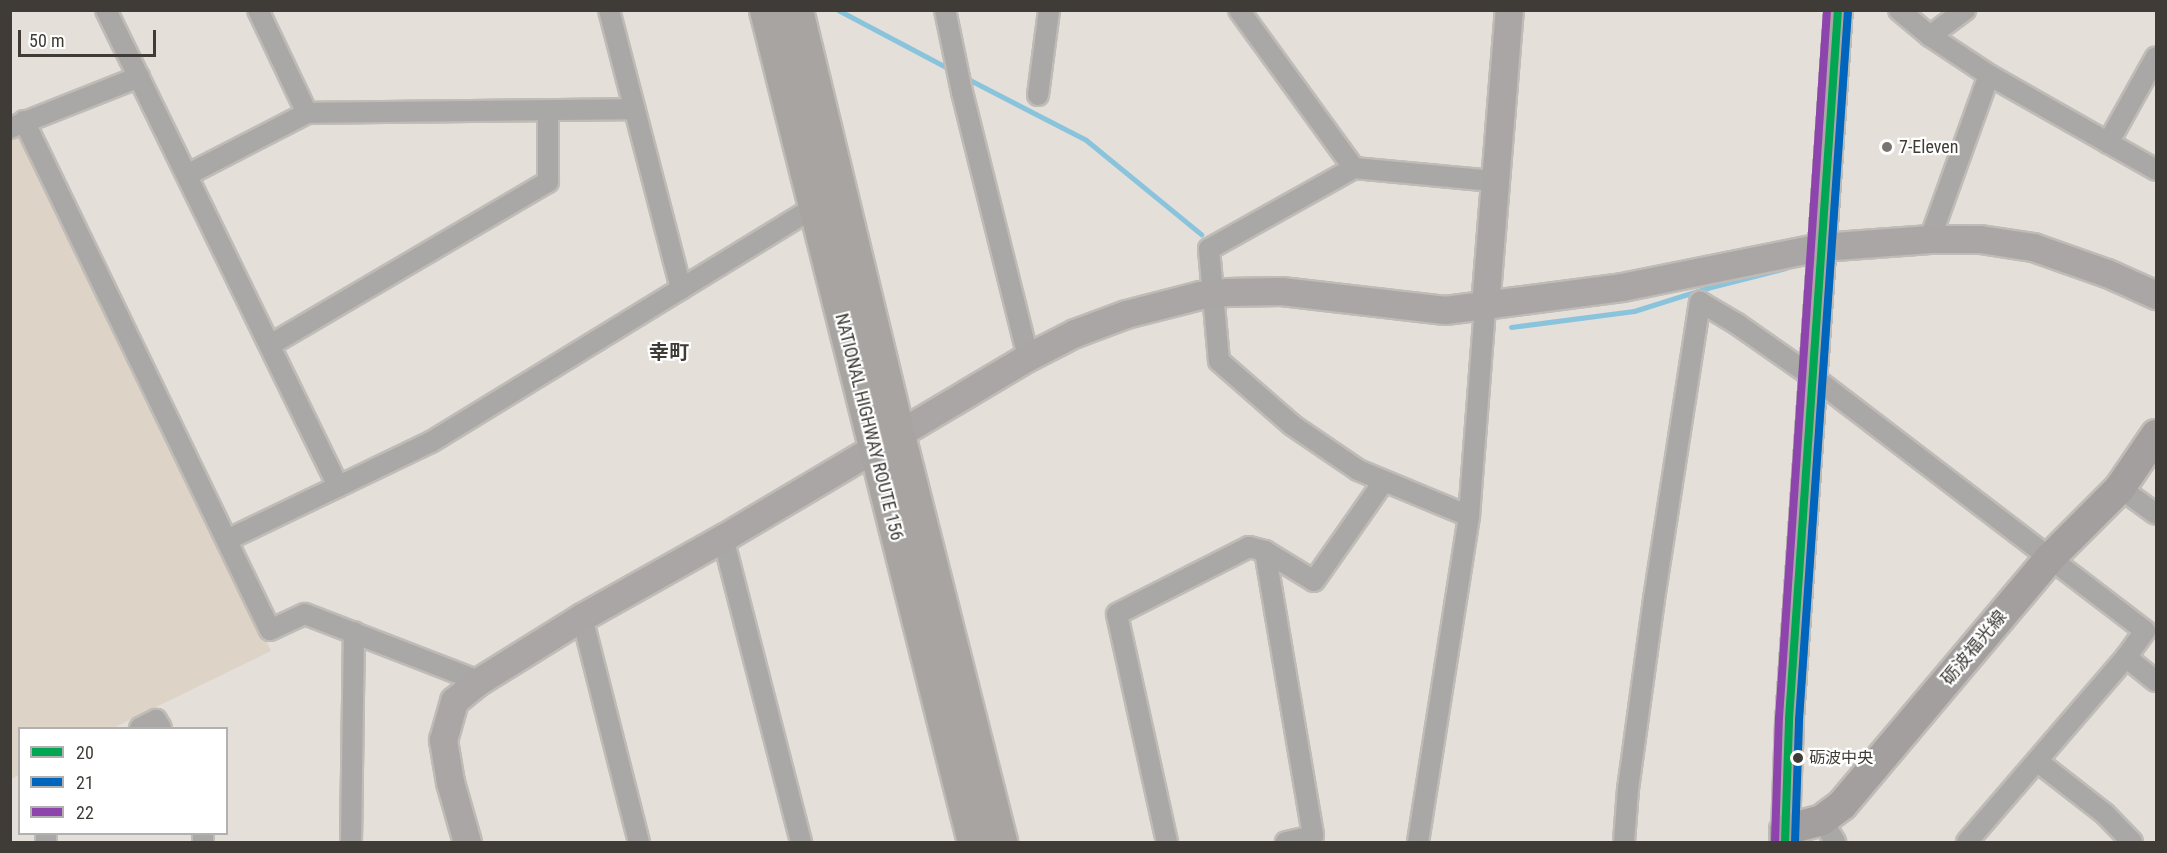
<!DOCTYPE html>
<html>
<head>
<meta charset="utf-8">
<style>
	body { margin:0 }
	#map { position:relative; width:2167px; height:853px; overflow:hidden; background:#e4dfd9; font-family:"Roboto Condensed","Noto Sans JP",sans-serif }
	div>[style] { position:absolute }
	.education>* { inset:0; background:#ded3c7 }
	.stream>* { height:5px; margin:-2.5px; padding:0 2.5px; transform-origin:2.5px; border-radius:2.5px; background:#89c4dc }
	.roads { filter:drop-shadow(2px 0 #bfbbb6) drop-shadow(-2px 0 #bfbbb6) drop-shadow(0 2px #bfbbb6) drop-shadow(0 -2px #bfbbb6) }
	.street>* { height:20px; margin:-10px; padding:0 10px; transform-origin:10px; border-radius:10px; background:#aaa7a7 }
	.secondary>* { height:27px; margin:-13.5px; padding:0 13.5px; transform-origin:13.5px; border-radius:13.5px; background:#a9a6a5 }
	.primary>* { height:30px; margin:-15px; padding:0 15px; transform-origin:15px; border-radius:15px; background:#a39f9e }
	.highway>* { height:33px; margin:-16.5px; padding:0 16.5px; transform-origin:16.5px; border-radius:16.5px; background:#a8a4a2 }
	.bus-1>* { height:8px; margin:-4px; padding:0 4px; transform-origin:4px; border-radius:4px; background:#00a651 }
	.bus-2>* { height:8px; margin:-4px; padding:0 4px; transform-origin:4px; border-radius:4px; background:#0065bd }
	.bus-3>* { height:8px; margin:-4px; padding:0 4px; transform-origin:4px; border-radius:4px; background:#8e44ad }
	.dots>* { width:16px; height:16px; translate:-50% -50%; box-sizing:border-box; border:3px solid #fff; border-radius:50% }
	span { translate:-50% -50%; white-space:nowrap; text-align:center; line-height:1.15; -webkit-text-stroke:4.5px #fff; paint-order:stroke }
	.bus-label { font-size:16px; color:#3f3b36 }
	.left { translate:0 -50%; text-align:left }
	.poi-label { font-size:18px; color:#3f3b36 }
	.street-label { font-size:18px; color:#3f3b36 }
	.neighbourhood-label { font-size:20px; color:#3f3b36; font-weight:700 }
	.frame { position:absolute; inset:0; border:12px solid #3f3b36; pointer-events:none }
	.legend { position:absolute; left:18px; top:727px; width:210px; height:108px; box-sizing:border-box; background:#fff; border:2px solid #b2b1af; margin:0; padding:8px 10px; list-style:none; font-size:18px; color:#3f3b36 }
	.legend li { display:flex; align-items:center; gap:12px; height:30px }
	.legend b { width:30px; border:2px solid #b2b1af }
	.scale { position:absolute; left:18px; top:30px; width:138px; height:27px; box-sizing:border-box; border:3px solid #3f3b36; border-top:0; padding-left:8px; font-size:18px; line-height:21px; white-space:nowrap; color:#3f3b36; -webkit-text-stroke:4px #fff; paint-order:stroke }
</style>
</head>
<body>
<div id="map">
	<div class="education">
		<div style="clip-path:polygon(19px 137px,271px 651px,113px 728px,20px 728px,19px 775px,11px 779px,10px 141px)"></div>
	</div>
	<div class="stream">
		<div style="left:838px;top:10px;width:130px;rotate:27.9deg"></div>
		<div style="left:964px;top:77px;width:137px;rotate:27.3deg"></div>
		<div style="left:1086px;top:140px;width:149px;rotate:39.3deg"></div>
		<div style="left:1511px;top:327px;width:124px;rotate:-7.4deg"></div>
		<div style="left:1634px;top:311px;width:77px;rotate:-17.5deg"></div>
		<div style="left:1707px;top:288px;width:81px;rotate:-14.2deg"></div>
	</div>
	<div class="roads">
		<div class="street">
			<div style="left:106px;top:10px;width:530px;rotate:64.02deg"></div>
			<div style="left:258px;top:10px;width:114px;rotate:64.6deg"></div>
			<div style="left:609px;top:10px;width:288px;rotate:75.5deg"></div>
			<div style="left:945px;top:10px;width:84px;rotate:78.3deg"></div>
			<div style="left:962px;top:92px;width:273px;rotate:76deg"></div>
			<div style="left:1239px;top:10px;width:195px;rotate:54deg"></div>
			<div style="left:1354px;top:168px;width:140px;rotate:5.3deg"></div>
			<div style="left:1899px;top:10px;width:40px;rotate:40deg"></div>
			<div style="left:1930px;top:36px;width:71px;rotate:33.5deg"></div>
			<div style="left:1989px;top:75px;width:192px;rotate:29.6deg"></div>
			<div style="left:1930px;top:36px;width:44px;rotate:-36.6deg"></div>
			<div style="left:1038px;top:95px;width:86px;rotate:-82.6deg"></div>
			<div style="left:24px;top:121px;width:565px;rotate:64.21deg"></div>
			<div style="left:270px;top:630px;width:38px;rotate:-25deg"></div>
			<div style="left:305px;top:614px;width:186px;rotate:21.1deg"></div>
			<div style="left:10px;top:128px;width:139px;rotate:-21.6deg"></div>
			<div style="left:2108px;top:143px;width:98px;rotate:-60.8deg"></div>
			<div style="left:1354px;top:168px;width:166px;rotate:150.8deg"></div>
			<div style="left:1209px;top:249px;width:112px;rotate:84.9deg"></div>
			<div style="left:1219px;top:361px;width:97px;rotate:41.2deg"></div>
			<div style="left:1292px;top:425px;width:80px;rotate:34.3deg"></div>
			<div style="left:1358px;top:470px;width:120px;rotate:22.5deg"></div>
			<div style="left:187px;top:175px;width:135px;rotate:-27.3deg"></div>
			<div style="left:307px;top:113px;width:327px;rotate:-0.7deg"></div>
			<div style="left:1930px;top:239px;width:174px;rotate:-70.2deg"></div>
			<div style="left:270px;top:345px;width:322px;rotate:-30.4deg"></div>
			<div style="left:548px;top:182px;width:72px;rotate:-90deg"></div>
			<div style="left:2120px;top:488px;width:44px;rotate:35.8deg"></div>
			<div style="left:723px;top:538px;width:314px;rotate:75.6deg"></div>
			<div style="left:227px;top:540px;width:226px;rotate:-25.7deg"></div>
			<div style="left:431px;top:442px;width:460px;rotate:-31.5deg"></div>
			<div style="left:1265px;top:551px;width:57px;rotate:31.5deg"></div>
			<div style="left:1314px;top:581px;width:122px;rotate:-55deg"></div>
			<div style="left:582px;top:617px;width:232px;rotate:75.8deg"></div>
			<div style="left:140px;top:728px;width:18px;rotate:-27deg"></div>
			<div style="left:156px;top:720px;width:9px;rotate:58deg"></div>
			<div style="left:2037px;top:761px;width:86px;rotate:37.9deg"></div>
			<div style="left:2105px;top:814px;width:39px;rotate:46deg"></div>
			<div style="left:1822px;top:820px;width:26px;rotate:59deg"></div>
			<div style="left:203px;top:834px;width:8px;rotate:90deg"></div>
			<div style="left:46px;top:842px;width:8px;rotate:-90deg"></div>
			<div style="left:351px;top:842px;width:210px;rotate:-89.2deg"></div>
			<div style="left:1167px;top:842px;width:233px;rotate:-102.4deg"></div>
			<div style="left:1117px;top:614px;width:148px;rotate:-26.9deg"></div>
			<div style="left:1249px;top:547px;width:16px;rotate:14deg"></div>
			<div style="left:1265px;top:551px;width:289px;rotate:80.4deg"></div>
			<div style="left:1313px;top:836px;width:28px;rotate:167deg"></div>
			<div style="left:1418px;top:842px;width:330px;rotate:-81.1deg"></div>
			<div style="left:1469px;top:516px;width:211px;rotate:-85.6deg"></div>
			<div style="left:1624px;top:842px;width:53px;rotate:-85.7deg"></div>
			<div style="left:1628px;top:789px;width:192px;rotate:-82.2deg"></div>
			<div style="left:1654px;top:599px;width:301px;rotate:-81.2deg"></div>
			<div style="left:1700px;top:302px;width:43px;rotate:30.7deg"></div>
			<div style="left:1737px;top:324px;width:93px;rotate:34.9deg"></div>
			<div style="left:1813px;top:377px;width:418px;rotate:37.4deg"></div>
			<div style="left:2145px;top:631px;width:32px;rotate:126deg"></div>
			<div style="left:2126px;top:657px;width:38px;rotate:39deg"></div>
			<div style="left:1967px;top:842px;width:244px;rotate:-49.3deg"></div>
		</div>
		<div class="secondary">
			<div style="left:1485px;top:306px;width:297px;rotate:-85.4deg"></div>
			<div style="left:1785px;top:830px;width:111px;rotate:-87.9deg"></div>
			<div style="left:1789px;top:719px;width:711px;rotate:-86.05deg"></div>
			<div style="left:467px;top:842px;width:62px;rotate:-105.8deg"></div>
			<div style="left:450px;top:782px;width:43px;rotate:-99.5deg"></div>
			<div style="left:443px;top:740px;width:41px;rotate:-74.2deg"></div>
			<div style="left:454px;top:701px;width:32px;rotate:-39deg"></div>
			<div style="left:479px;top:681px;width:121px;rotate:-31.9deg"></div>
			<div style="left:582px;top:617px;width:162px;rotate:-29.3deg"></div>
			<div style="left:723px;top:538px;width:355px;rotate:-30.7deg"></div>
			<div style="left:1028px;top:357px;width:53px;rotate:-27.1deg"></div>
			<div style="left:1075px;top:333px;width:54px;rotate:-20.4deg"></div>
			<div style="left:1126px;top:314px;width:76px;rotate:-14.4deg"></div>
			<div style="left:1200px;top:295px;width:27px;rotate:-6deg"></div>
			<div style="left:1227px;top:292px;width:54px;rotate:-1.1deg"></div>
			<div style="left:1281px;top:291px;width:165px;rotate:6.6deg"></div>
			<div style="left:1445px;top:310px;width:178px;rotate:-7.4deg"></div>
			<div style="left:1622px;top:287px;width:203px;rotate:-11.4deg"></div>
			<div style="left:1821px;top:247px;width:109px;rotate:-4.2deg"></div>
			<div style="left:1930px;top:239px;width:50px"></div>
			<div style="left:1980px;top:239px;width:54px;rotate:8.6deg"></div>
			<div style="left:2033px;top:247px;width:78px;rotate:19.4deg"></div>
			<div style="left:2107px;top:273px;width:54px;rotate:24.2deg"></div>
		</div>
		<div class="primary">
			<div style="left:1785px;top:842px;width:12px;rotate:-90deg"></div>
			<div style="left:1785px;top:830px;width:38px;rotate:-15deg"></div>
			<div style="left:1822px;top:820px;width:25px;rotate:-37deg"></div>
			<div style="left:1842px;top:805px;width:322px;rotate:-49.9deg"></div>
			<div style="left:2049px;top:559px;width:100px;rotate:-45deg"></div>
			<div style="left:2120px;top:488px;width:64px;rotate:-55.8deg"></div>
		</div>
		<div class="highway">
			<div style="left:766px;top:10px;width:858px;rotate:75.96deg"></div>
			<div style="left:796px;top:10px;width:437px;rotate:76.5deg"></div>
			<div style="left:898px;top:435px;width:420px;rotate:75.9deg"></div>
		</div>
	</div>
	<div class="bus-1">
		<div style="left:1785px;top:842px;width:123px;rotate:-88.1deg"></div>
		<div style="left:1789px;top:719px;width:711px;rotate:-86.05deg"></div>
	</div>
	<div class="bus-2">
		<div style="left:1795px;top:842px;width:122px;rotate:-88.1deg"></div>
		<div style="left:1799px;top:720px;width:711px;rotate:-86.05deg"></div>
	</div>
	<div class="bus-3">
		<div style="left:1775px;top:842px;width:124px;rotate:-88.2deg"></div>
		<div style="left:1779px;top:718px;width:710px;rotate:-86.12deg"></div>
	</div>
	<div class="dots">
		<div style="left:1887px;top:147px;background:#79746f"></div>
		<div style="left:1798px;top:758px;background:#3f3b36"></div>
	</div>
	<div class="bus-label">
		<span class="left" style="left:1809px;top:758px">砺波中央</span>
	</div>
	<div class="poi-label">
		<span class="left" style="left:1899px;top:147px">7-Eleven</span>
	</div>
	<div class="street-label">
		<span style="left:869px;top:427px;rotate:76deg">NATIONAL HIGHWAY ROUTE 156</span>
		<span style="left:1974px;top:648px;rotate:-50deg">砺波福光線</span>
	</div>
	<div class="neighbourhood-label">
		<span style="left:669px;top:352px">幸町</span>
	</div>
	<div class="frame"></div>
	<ul class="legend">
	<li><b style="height:8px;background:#00a651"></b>20</li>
	<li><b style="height:8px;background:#0065bd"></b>21</li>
	<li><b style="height:8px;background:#8e44ad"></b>22</li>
	</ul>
	<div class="scale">50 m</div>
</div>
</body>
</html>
